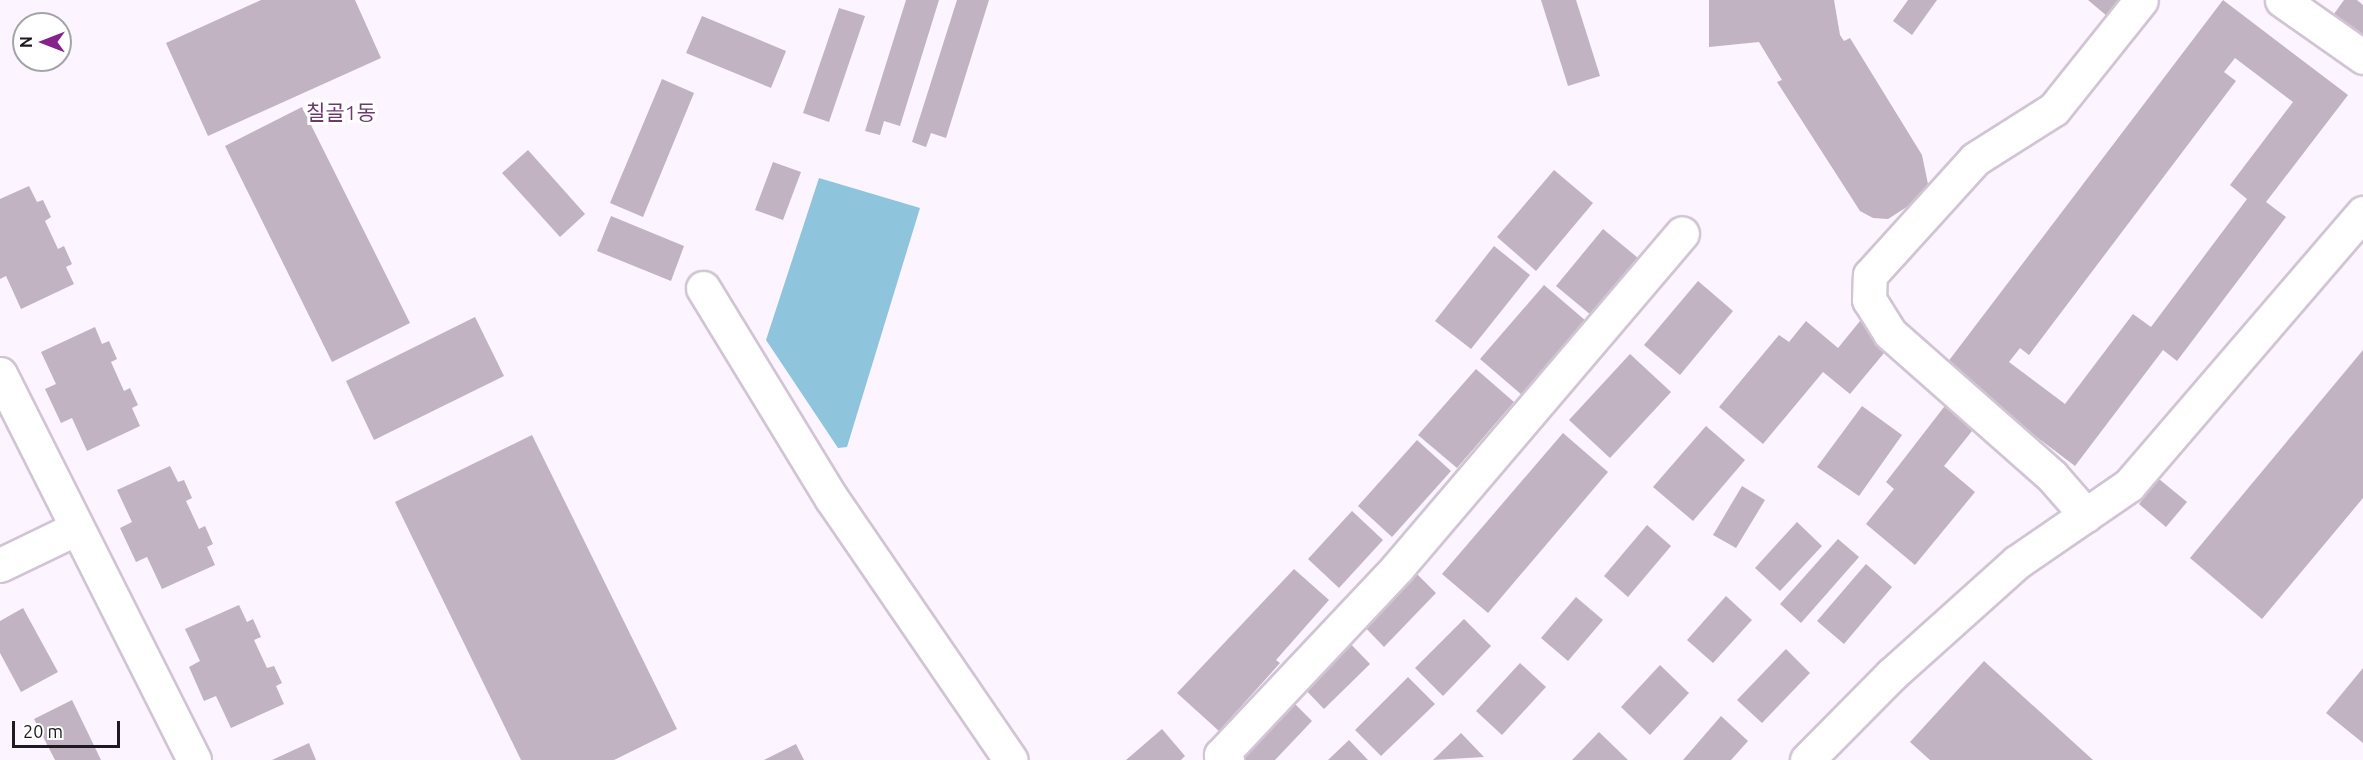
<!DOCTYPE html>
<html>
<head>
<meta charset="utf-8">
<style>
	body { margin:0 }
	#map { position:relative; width:2363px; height:760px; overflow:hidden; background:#fcf4fe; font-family:Ubuntu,"Noto Sans KR",sans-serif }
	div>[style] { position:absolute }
	.water>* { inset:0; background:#8fc4dd }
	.building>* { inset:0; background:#c1b3c2 }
	.roads { filter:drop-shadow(2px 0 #d1c4d4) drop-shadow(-2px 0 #d1c4d4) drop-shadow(0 2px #d1c4d4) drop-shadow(0 -2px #d1c4d4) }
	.minor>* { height:33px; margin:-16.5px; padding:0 16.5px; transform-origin:16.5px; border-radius:16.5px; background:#fff }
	span { translate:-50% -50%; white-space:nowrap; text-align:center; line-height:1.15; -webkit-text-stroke:6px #fff; paint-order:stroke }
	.quarter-label { font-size:21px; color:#6b3b6e }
	.north { position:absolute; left:12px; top:12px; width:60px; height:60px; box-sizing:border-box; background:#fff; border:2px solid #a5a3a6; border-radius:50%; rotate:270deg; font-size:16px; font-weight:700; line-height:24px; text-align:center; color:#1f1a20 }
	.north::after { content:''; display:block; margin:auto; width:21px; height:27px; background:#85228b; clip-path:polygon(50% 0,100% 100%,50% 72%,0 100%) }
	.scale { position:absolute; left:12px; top:721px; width:108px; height:27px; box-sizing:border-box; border:3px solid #1f1a20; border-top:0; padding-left:8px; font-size:18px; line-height:21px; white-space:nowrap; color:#1f1a20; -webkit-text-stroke:4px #fff; paint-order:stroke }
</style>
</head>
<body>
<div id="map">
	<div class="water">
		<div style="clip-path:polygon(819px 178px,920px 208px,847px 447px,838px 448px,766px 340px)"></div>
	</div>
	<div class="building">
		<div style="clip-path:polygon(261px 0,355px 0,381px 58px,208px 136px,166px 43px)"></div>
		<div style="clip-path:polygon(906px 0,939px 0,900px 126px,884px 121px,880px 135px,865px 131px)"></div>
		<div style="clip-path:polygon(957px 0,989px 0,946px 138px,931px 133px,926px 147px,912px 142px)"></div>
		<div style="clip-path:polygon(1541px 0,1576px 0,1600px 76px,1568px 86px)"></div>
		<div style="clip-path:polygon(1709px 0,1834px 0,1840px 35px,1844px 41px,1850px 38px,1922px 155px,1928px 184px,1924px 196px,1888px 219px,1873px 218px,1860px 211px,1777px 82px,1782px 80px,1759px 42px,1709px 47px)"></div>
		<div style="clip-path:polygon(1908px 0,1937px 0,1912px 35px,1893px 21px)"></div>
		<div style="clip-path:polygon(2088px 0,2121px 0,2107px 16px)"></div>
		<div style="clip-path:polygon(evenodd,2223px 0,2348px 95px,2266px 202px,2286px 217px,2177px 361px,2163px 350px,2075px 466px,1944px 367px,2223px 0,2235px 58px,2293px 102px,2230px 185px,2247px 199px,2151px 327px,2133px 314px,2065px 404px,2009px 362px,2020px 348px,2029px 355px,2236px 81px,2224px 72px,2235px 58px)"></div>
		<div style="clip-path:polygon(2344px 0,2357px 0,2363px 5px,2363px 37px,2334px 14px)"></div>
		<div style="clip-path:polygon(839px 8px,865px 16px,829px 122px,803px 113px)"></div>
		<div style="clip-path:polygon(702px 16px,786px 51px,771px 88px,686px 53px)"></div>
		<div style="clip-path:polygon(662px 79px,694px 93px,643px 217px,610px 203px)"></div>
		<div style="clip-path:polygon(302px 107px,410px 323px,332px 362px,225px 146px)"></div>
		<div style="clip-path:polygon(528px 150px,585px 214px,560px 237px,502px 173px)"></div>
		<div style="clip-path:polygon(773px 162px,801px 172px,783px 220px,755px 210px)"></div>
		<div style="clip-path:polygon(1554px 170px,1593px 203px,1536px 271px,1497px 237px)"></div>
		<div style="clip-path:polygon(29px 186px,37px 202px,43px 200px,51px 217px,45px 221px,58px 249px,64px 246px,72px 264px,66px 267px,74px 284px,21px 309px,6px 276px,0 279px,0 199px)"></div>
		<div style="clip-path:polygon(611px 216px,684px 246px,671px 281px,597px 251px)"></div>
		<div style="clip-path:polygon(1603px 229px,1638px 258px,1591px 315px,1556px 286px)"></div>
		<div style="clip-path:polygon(1494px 246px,1530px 275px,1471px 349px,1435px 321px)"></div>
		<div style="clip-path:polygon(1698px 281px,1733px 311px,1680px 375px,1644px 345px)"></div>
		<div style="clip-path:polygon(1544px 285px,1586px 321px,1522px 395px,1480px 359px)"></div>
		<div style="clip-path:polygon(475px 317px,504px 376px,374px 440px,346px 381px)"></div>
		<div style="clip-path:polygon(1806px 321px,1838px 348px,1860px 321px,1889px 347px,1850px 394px,1823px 372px,1763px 444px,1719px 407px,1779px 335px,1789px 342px)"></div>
		<div style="clip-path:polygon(95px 327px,102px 344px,109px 341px,117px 359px,111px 362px,124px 391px,130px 388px,138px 405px,132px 408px,140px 426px,87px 451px,72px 418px,61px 423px,45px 389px,56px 384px,41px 352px)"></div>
		<div style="clip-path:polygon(2363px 350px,2363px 498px,2262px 619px,2190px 558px)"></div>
		<div style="clip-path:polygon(1630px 354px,1671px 392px,1610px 458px,1569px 420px)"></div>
		<div style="clip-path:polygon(1476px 369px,1514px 402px,1457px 468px,1418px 435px)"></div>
		<div style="clip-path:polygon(1951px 398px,1980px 421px,1944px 466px,1975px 492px,1915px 565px,1866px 524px,1894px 489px,1886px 482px)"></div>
		<div style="clip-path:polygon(1862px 406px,1902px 435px,1859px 496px,1817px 467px)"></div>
		<div style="clip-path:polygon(1706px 426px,1745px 460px,1693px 521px,1653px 487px)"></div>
		<div style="clip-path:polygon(1563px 433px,1608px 472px,1488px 613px,1442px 574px)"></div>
		<div style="clip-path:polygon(532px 435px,677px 729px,614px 760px,521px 760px,395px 502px)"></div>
		<div style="clip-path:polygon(1417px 440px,1451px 471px,1392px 537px,1358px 506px)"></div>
		<div style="clip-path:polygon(170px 466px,178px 482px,184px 480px,192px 498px,186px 501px,199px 529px,205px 526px,213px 544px,207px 547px,215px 565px,162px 589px,147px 557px,136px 562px,120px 528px,132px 522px,117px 490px)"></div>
		<div style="clip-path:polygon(2159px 479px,2187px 502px,2166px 527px,2139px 504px)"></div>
		<div style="clip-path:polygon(1742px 486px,1765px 500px,1736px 548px,1713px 535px)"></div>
		<div style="clip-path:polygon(1352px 511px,1383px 540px,1339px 588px,1308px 559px)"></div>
		<div style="clip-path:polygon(1797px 522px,1822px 546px,1780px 591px,1755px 568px)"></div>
		<div style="clip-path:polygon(1647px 525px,1671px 546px,1628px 597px,1604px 576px)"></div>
		<div style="clip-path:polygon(1838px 539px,1859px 557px,1801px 623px,1780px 604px)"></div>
		<div style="clip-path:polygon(1866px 564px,1892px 587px,1844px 644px,1817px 621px)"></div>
		<div style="clip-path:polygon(1294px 569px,1329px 600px,1276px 660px,1280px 663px,1219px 731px,1177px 693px)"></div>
		<div style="clip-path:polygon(1413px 570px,1436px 593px,1384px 647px,1361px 623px)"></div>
		<div style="clip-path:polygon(1726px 596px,1752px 620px,1713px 663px,1687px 640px)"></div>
		<div style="clip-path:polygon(1576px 597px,1603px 620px,1568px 661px,1541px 638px)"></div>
		<div style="clip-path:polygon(239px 605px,247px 622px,253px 619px,261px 637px,254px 640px,267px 668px,274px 666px,282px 683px,276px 686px,284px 704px,231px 728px,216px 696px,204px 701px,189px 667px,200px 661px,185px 629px)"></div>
		<div style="clip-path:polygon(23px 608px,58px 672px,21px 692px,0 653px,0 621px)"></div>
		<div style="clip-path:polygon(1464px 619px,1491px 646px,1443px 696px,1415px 668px)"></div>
		<div style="clip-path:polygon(1344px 637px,1370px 664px,1324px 709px,1298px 682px)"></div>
		<div style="clip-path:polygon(1786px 649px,1810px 673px,1762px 723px,1737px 700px)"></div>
		<div style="clip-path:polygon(1984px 661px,2093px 760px,1930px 760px,1910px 742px)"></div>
		<div style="clip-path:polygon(1520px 663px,1546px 687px,1502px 735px,1476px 711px)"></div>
		<div style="clip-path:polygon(1660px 665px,1689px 693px,1650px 735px,1621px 707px)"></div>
		<div style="clip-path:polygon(2363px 668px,2363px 743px,2326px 713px)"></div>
		<div style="clip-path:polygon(1408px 677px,1435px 704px,1381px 756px,1355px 730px)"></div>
		<div style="clip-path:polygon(1287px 696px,1312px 721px,1275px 760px,1244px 760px,1235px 751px)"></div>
		<div style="clip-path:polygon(72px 700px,101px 760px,55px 760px,34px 719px)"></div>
		<div style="clip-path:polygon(1721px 716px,1748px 741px,1731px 760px,1683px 760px)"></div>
		<div style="clip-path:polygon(1162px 729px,1185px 756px,1181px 760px,1126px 760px)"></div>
		<div style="clip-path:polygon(1599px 732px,1628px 760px,1572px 760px)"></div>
		<div style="clip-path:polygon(1461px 733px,1484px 757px,1433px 760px)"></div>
		<div style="clip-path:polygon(1349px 740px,1368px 760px,1328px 760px)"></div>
		<div style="clip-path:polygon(309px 743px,316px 760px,272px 760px)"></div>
		<div style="clip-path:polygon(796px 744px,804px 760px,764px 760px)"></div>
	</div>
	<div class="roads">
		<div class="minor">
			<div style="left:2282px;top:0;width:99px;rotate:35.1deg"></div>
			<div style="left:703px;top:288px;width:247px;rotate:58.6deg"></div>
			<div style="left:832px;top:499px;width:316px;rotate:55.6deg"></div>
			<div style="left:0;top:374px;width:432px;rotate:63.3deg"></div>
			<div style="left:2086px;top:515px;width:52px;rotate:-131.1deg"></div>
			<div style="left:2052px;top:476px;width:216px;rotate:-138.6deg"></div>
			<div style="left:1890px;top:333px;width:39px;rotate:-122deg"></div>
			<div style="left:1869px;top:300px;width:25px;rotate:-88deg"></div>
			<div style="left:1870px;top:275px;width:156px;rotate:-47.8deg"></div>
			<div style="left:1975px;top:159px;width:93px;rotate:-32.3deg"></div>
			<div style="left:2054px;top:109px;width:139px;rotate:-51.4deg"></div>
			<div style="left:0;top:565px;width:85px;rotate:-25.7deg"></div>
			<div style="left:1227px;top:760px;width:8px;rotate:-140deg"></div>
			<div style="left:1221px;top:755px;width:258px;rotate:-46.7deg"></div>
			<div style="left:1398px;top:567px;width:438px;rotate:-49.6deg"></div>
			<div style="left:1807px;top:760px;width:120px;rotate:-45.3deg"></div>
			<div style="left:1891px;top:675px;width:169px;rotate:-41.9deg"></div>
			<div style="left:2017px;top:562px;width:136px;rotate:-34.5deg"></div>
			<div style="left:2129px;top:485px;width:359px;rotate:-49.3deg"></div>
		</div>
	</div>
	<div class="quarter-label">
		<span style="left:341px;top:112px">칠골1동</span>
	</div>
	<div class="north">N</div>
	<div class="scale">20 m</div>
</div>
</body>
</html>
